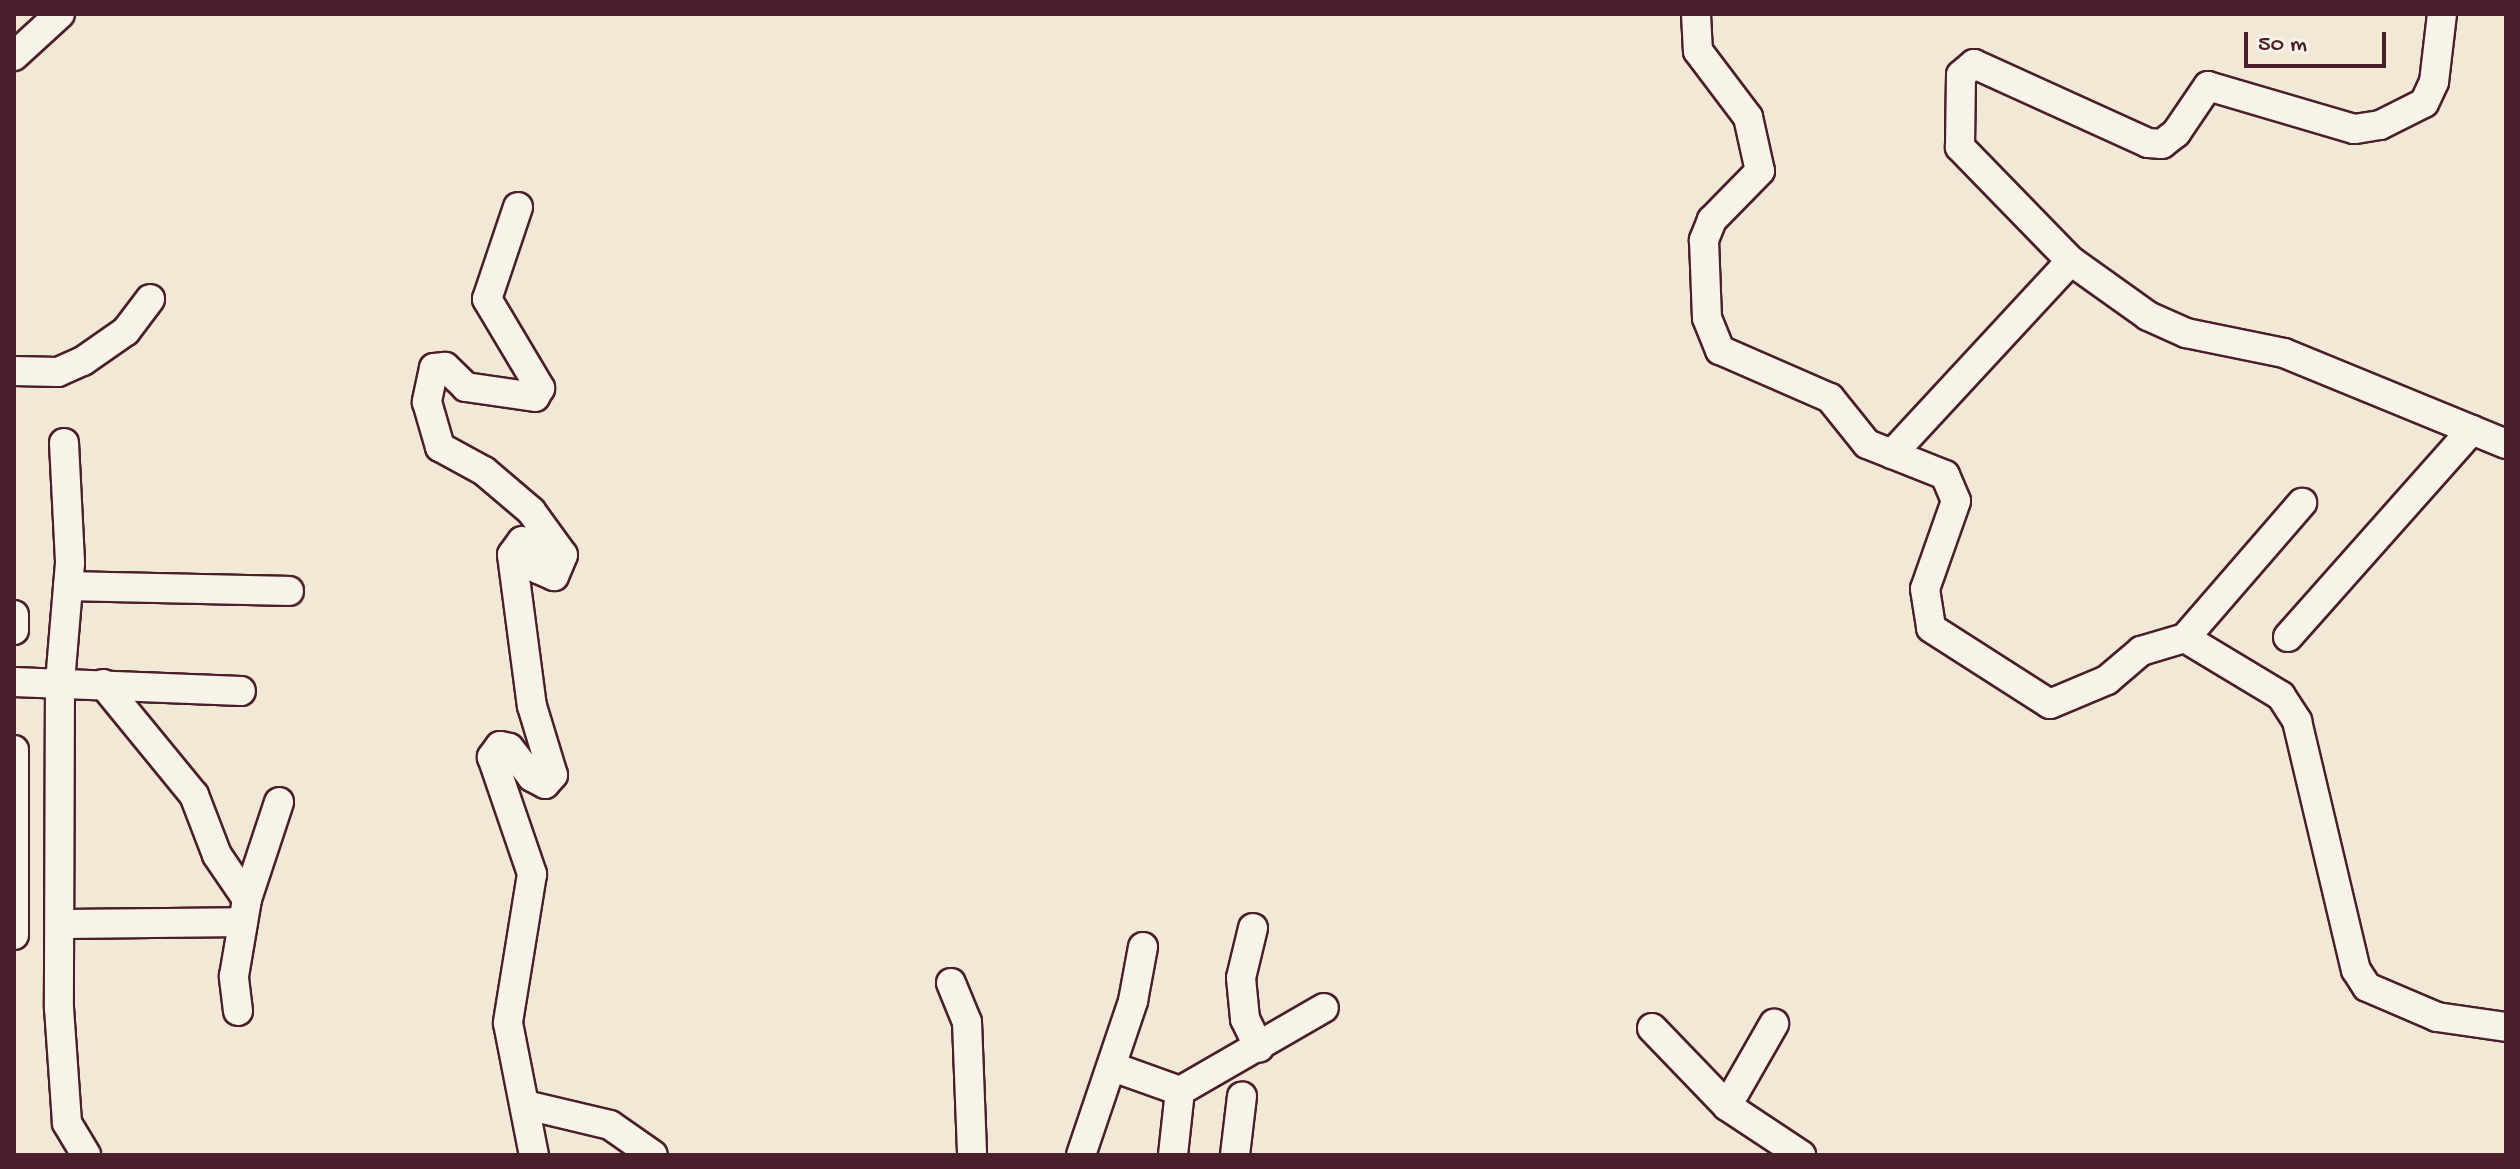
<!DOCTYPE html>
<html>
<head>
<meta charset="utf-8">
<style>
	body { margin:0 }
	#map { position:relative; width:2520px; height:1169px; overflow:hidden; background:#f2e8d6; font-family:"Gochi Hand",sans-serif }
	div>[style] { position:absolute }
	.roads { filter:drop-shadow(2px 0 #4a1f2b) drop-shadow(-2px 0 #4a1f2b) drop-shadow(0 2px #4a1f2b) drop-shadow(0 -2px #4a1f2b) }
	.minor>* { height:28px; margin:-14px; padding:0 14px; transform-origin:14px; border-radius:14px; background:#f7f3e8 }
	span { translate:-50% -50%; white-space:nowrap; text-align:center; line-height:1.15; -webkit-text-stroke:6px #f7f3e8; paint-order:stroke }
	.frame { position:absolute; inset:0; border:16px solid #4a1f2b; pointer-events:none }
	.scale { position:absolute; left:2244px; top:32px; width:142px; height:36px; box-sizing:border-box; border:4px solid #4a1f2b; border-top:0; padding-left:10px; font-size:24px; line-height:28px; white-space:nowrap; color:#4a1f2b; -webkit-text-stroke:6px #f7f3e8; paint-order:stroke }
</style>
</head>
<body>
<div id="map">
	<div class="roads">
		<div class="minor">
			<div style="left:1696px;top:14px;width:37px;rotate:87deg"></div>
			<div style="left:1698px;top:51px;width:83px;rotate:52.9deg"></div>
			<div style="left:1748px;top:117px;width:55px;rotate:77.5deg"></div>
			<div style="left:1760px;top:171px;width:69px;rotate:134.4deg"></div>
			<div style="left:1712px;top:220px;width:22px;rotate:112deg"></div>
			<div style="left:1704px;top:240px;width:78px;rotate:87.8deg"></div>
			<div style="left:1707px;top:318px;width:35px;rotate:68deg"></div>
			<div style="left:1720px;top:350px;width:120px;rotate:23.6deg"></div>
			<div style="left:1830px;top:398px;width:59px;rotate:51.2deg"></div>
			<div style="left:1867px;top:444px;width:84px;rotate:21.7deg"></div>
			<div style="left:1945px;top:475px;width:28px;rotate:67deg"></div>
			<div style="left:1956px;top:501px;width:93px;rotate:109.4deg"></div>
			<div style="left:1925px;top:589px;width:39px;rotate:81deg"></div>
			<div style="left:1931px;top:628px;width:141px;rotate:32.6deg"></div>
			<div style="left:2050px;top:704px;width:62px;rotate:-22.8deg"></div>
			<div style="left:2107px;top:680px;width:45px;rotate:-40.5deg"></div>
			<div style="left:2141px;top:651px;width:46px;rotate:-16.5deg"></div>
			<div style="left:2185px;top:638px;width:112px;rotate:31.1deg"></div>
			<div style="left:2281px;top:696px;width:30px;rotate:57deg"></div>
			<div style="left:2297px;top:721px;width:256px;rotate:76.7deg"></div>
			<div style="left:2356px;top:970px;width:20px;rotate:57deg"></div>
			<div style="left:2367px;top:987px;width:76px;rotate:23.2deg"></div>
			<div style="left:2437px;top:1017px;width:70px;rotate:8.2deg"></div>
			<div style="left:2442px;top:14px;width:68px;rotate:96.7deg"></div>
			<div style="left:2434px;top:82px;width:23px;rotate:115deg"></div>
			<div style="left:2424px;top:103px;width:49px;rotate:153.4deg"></div>
			<div style="left:2380px;top:125px;width:26px;rotate:171deg"></div>
			<div style="left:2354px;top:129px;width:152px;rotate:-163.6deg"></div>
			<div style="left:2208px;top:86px;width:57px;rotate:124.2deg"></div>
			<div style="left:2176px;top:133px;width:18px;rotate:142deg"></div>
			<div style="left:2162px;top:144px;width:14px;rotate:-176deg"></div>
			<div style="left:2148px;top:143px;width:191px;rotate:-155.6deg"></div>
			<div style="left:1974px;top:64px;width:17px;rotate:140deg"></div>
			<div style="left:1961px;top:75px;width:72px;rotate:90.8deg"></div>
			<div style="left:1960px;top:147px;width:159px;rotate:45.8deg"></div>
			<div style="left:2071px;top:261px;width:95px;rotate:35.5deg"></div>
			<div style="left:2148px;top:316px;width:42px;rotate:24.1deg"></div>
			<div style="left:2186px;top:333px;width:100px;rotate:11.5deg"></div>
			<div style="left:2284px;top:353px;width:240px;rotate:22.3deg"></div>
			<div style="left:14px;top:56px;width:62px;rotate:-42.4deg"></div>
			<div style="left:518px;top:207px;width:97px;rotate:108.6deg"></div>
			<div style="left:487px;top:299px;width:104px;rotate:59.2deg"></div>
			<div style="left:540px;top:388px;width:10px;rotate:119deg"></div>
			<div style="left:535px;top:397px;width:70px;rotate:-171.8deg"></div>
			<div style="left:466px;top:387px;width:29px;rotate:-136deg"></div>
			<div style="left:445px;top:367px;width:11px;rotate:175deg"></div>
			<div style="left:434px;top:368px;width:35px;rotate:102deg"></div>
			<div style="left:427px;top:402px;width:47px;rotate:73.9deg"></div>
			<div style="left:440px;top:447px;width:50px;rotate:28.6deg"></div>
			<div style="left:484px;top:471px;width:62px;rotate:40.4deg"></div>
			<div style="left:531px;top:511px;width:54px;rotate:54deg"></div>
			<div style="left:563px;top:555px;width:23px;rotate:113deg"></div>
			<div style="left:554px;top:576px;width:17px;rotate:-156deg"></div>
			<div style="left:538px;top:569px;width:32px;rotate:-120deg"></div>
			<div style="left:522px;top:541px;width:17px;rotate:126deg"></div>
			<div style="left:512px;top:555px;width:152px;rotate:82.5deg"></div>
			<div style="left:532px;top:706px;width:72px;rotate:73.1deg"></div>
			<div style="left:553px;top:775px;width:12px;rotate:132deg"></div>
			<div style="left:545px;top:784px;width:15px;rotate:-152deg"></div>
			<div style="left:532px;top:777px;width:37px;rotate:-128deg"></div>
			<div style="left:509px;top:748px;width:9px;rotate:-167deg"></div>
			<div style="left:500px;top:746px;width:14px;rotate:126deg"></div>
			<div style="left:492px;top:757px;width:124px;rotate:71.1deg"></div>
			<div style="left:532px;top:874px;width:151px;rotate:99.2deg"></div>
			<div style="left:508px;top:1023px;width:135px;rotate:78.9deg"></div>
			<div style="left:14px;top:371px;width:44px;rotate:1.3deg"></div>
			<div style="left:58px;top:372px;width:27px;rotate:-24deg"></div>
			<div style="left:83px;top:361px;width:52px;rotate:-34.9deg"></div>
			<div style="left:126px;top:331px;width:40px;rotate:-53deg"></div>
			<div style="left:64px;top:443px;width:120px;rotate:87.1deg"></div>
			<div style="left:70px;top:563px;width:118px;rotate:94.8deg"></div>
			<div style="left:60px;top:681px;width:327px;rotate:90.2deg"></div>
			<div style="left:59px;top:1008px;width:115px;rotate:86deg"></div>
			<div style="left:67px;top:1123px;width:37px;rotate:59deg"></div>
			<div style="left:1892px;top:454px;width:263px;rotate:-47.2deg"></div>
			<div style="left:68px;top:586px;width:221px;rotate:1.3deg"></div>
			<div style="left:14px;top:630px;width:15px;rotate:-90deg"></div>
			<div style="left:2288px;top:637px;width:277px;rotate:-48.4deg"></div>
			<div style="left:2185px;top:638px;width:179px;rotate:-49.1deg"></div>
			<div style="left:14px;top:682px;width:227px;rotate:2.3deg"></div>
			<div style="left:103px;top:684px;width:144px;rotate:50.7deg"></div>
			<div style="left:194px;top:795px;width:64px;rotate:69deg"></div>
			<div style="left:217px;top:855px;width:53px;rotate:55.7deg"></div>
			<div style="left:14px;top:750px;width:185px;rotate:90deg"></div>
			<div style="left:64px;top:924px;width:179px;rotate:-0.6deg"></div>
			<div style="left:1253px;top:928px;width:51px;rotate:103.5deg"></div>
			<div style="left:1241px;top:978px;width:41px;rotate:84.4deg"></div>
			<div style="left:1245px;top:1019px;width:32px;rotate:64deg"></div>
			<div style="left:951px;top:983px;width:42px;rotate:67.7deg"></div>
			<div style="left:967px;top:1022px;width:133px;rotate:87.8deg"></div>
			<div style="left:238px;top:1011px;width:35px;rotate:-97deg"></div>
			<div style="left:234px;top:976px;width:78px;rotate:-80.4deg"></div>
			<div style="left:247px;top:899px;width:102px;rotate:-71.7deg"></div>
			<div style="left:1652px;top:1028px;width:108px;rotate:46.1deg"></div>
			<div style="left:1727px;top:1106px;width:89px;rotate:33.5deg"></div>
			<div style="left:1113px;top:1067px;width:71px;rotate:19.7deg"></div>
			<div style="left:526px;top:1105px;width:86px;rotate:13.4deg"></div>
			<div style="left:610px;top:1125px;width:52px;rotate:34.9deg"></div>
			<div style="left:1727px;top:1106px;width:95px;rotate:-60.2deg"></div>
			<div style="left:1081px;top:1155px;width:163px;rotate:-71.3deg"></div>
			<div style="left:1133px;top:1001px;width:55px;rotate:-79.5deg"></div>
			<div style="left:1173px;top:1155px;width:64px;rotate:-83.8deg"></div>
			<div style="left:1180px;top:1091px;width:166px;rotate:-30deg"></div>
			<div style="left:1235px;top:1155px;width:59px;rotate:-83.2deg"></div>
		</div>
	</div>
	<div class="frame"></div>
	<div class="scale">50 m</div>
</div>
</body>
</html>
